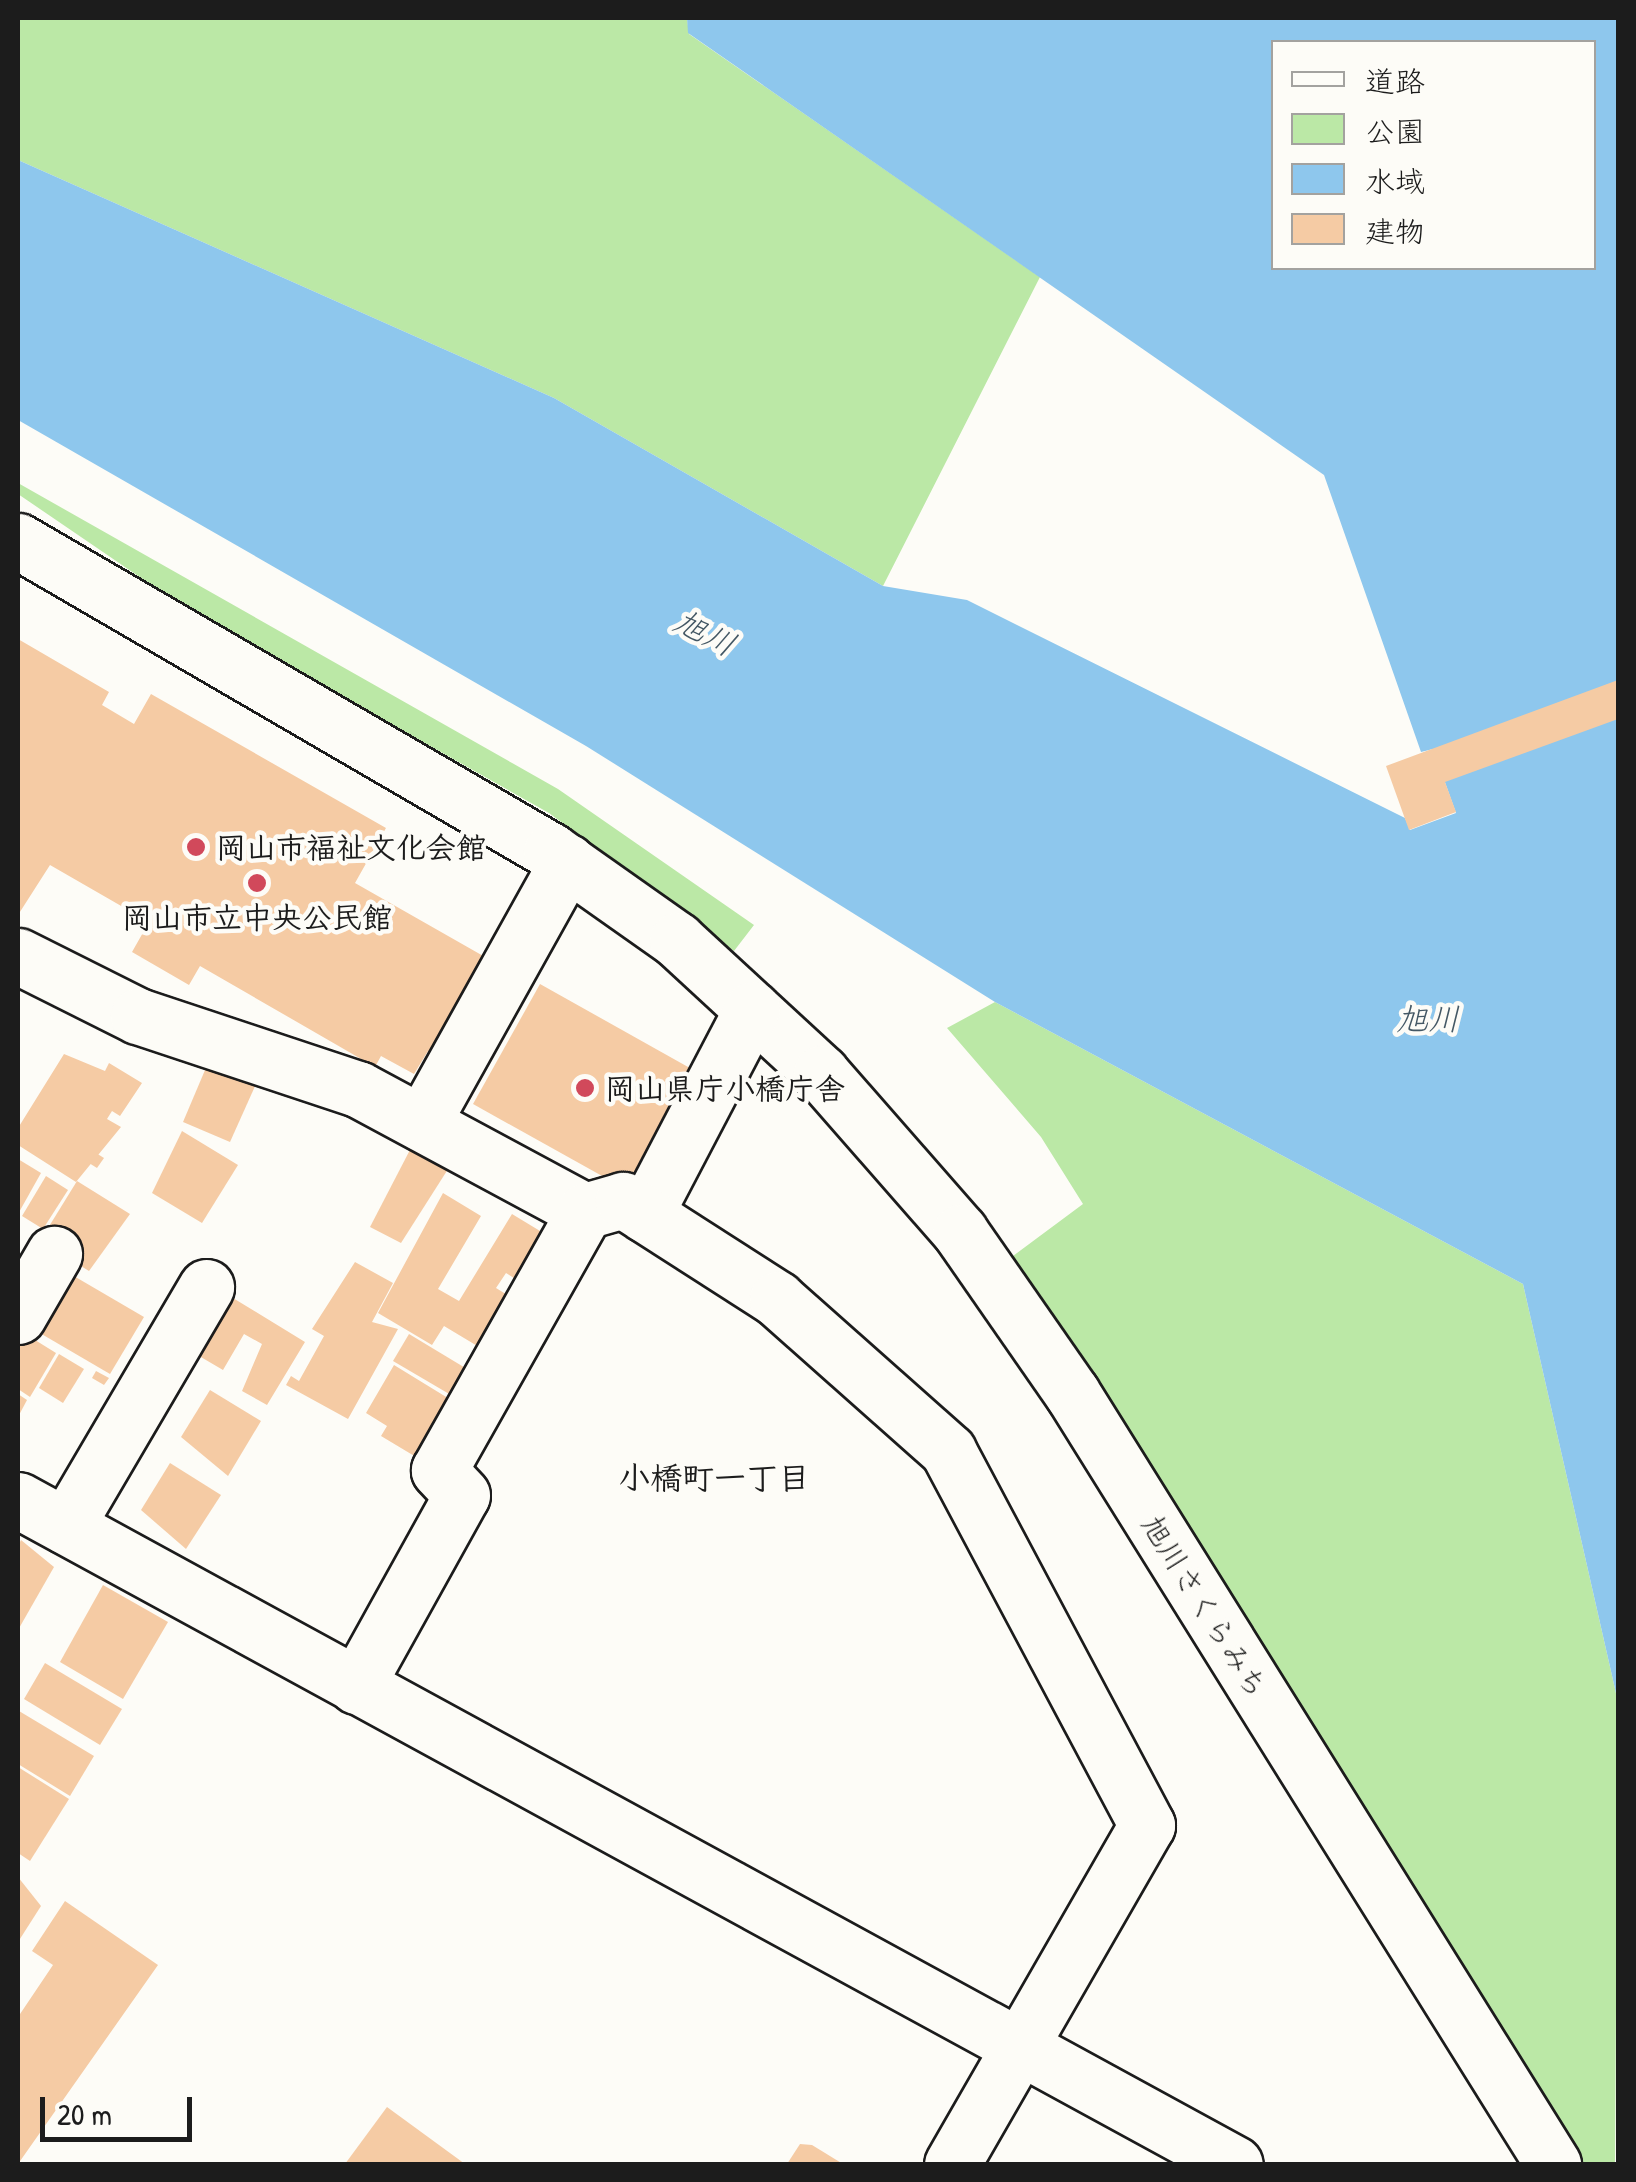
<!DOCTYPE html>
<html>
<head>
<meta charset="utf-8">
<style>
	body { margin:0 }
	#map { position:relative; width:1636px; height:2182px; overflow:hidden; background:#fdfcf7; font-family:"Patrick Hand","Klee One",sans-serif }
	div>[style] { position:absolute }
	.green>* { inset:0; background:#bbe8a6 }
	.water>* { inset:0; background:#8ec7ed }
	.building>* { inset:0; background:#f5cba4 }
	.roads { filter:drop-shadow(2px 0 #1c1c1c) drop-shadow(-2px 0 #1c1c1c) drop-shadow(0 2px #1c1c1c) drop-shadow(0 -2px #1c1c1c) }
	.minor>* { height:55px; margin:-27.5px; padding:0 27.5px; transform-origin:27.5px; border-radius:27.5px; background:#fdfcf7 }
	.dots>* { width:28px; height:28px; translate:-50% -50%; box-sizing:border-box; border:5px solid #fdfcf7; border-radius:50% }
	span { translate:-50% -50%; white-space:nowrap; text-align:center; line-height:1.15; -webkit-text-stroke:9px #fdfcf7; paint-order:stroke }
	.poi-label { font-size:30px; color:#1c1c1c; font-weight:700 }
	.left { translate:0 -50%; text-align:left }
	.street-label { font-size:30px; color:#1c1c1c }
	.water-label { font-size:32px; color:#445865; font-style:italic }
	.neighbourhood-label { font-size:32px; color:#1c1c1c; font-weight:700 }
	.frame { position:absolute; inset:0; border:20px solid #1c1c1c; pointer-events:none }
	.legend { position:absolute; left:1271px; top:40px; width:325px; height:230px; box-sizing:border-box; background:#fdfcf7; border:2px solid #a3a29f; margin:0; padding:12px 18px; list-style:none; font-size:30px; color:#1c1c1c }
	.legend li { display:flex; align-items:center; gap:20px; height:50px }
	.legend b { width:50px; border:2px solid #a3a29f }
	.scale { position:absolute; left:40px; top:2097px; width:152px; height:45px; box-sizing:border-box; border:5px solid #1c1c1c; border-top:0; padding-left:12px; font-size:30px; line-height:35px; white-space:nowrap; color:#1c1c1c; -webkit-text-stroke:8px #fdfcf7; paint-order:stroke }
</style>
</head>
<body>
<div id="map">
	<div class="green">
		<div style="clip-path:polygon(18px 18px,687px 18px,689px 34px,1040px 277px,883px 586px,554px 398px,18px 160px)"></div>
		<div style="clip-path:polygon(18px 483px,558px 789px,754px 925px,734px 951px,549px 813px,185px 608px,18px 494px)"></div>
		<div style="clip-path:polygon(995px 1002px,1523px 1284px,1618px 1702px,1615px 2164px,1578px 2164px,1009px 1259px,1083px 1204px,1041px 1137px,947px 1028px)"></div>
	</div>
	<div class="water">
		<div style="clip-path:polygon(evenodd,687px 18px,1618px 18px,1618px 1702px,1523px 1284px,995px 1002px,586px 746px,18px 420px,18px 160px,554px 398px,883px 586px,967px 600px,1405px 818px,1410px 830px,1456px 813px,1433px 749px,1421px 752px,1324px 475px,688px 33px,687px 18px,1274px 42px,1594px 42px,1594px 268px,1274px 268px,1274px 42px)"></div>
	</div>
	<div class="building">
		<div style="clip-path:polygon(18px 639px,109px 692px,102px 705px,134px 724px,151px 694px,386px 828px,355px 883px,485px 957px,440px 1058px,428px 1051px,414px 1074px,381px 1056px,375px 1067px,200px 966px,189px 985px,132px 952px,149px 922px,50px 865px,18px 915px)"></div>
		<div style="clip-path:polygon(1618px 680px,1618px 719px,1445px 782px,1456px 812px,1409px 830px,1386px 766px)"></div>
		<div style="clip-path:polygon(540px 984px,697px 1072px,638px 1196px,473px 1104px)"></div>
		<div style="clip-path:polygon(64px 1054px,105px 1071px,109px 1063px,142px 1083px,120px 1116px,112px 1111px,107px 1119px,121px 1127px,76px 1182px,18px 1145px,18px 1128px)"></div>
		<div style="clip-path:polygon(208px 1063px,256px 1084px,230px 1142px,183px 1122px)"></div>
		<div style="clip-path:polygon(182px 1131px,238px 1165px,202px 1223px,152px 1193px)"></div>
		<div style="clip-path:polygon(412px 1146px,450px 1166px,401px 1243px,370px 1227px)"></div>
		<div style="clip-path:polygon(96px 1153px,104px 1158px,97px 1168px,89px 1163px)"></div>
		<div style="clip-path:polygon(18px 1159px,41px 1173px,18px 1214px)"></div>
		<div style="clip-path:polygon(46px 1176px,68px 1190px,43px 1229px,22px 1216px)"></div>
		<div style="clip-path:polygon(77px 1181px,130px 1214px,89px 1271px,40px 1241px)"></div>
		<div style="clip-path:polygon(443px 1193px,481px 1216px,438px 1289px,459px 1301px,512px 1214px,545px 1234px,517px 1280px,506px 1273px,496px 1288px,509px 1296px,479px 1347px,444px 1326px,432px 1345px,378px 1313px)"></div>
		<div style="clip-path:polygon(355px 1262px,393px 1283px,372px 1322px,398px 1329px,348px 1419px,286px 1385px,291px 1376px,299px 1381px,324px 1336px,312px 1329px)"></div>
		<div style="clip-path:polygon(55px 1265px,144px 1317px,110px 1374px,21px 1322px)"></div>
		<div style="clip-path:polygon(228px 1295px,305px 1342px,267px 1405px,242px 1391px,262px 1344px,244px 1334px,223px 1370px,194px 1353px)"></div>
		<div style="clip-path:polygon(19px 1330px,56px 1353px,30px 1397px,18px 1389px)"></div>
		<div style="clip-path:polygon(409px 1334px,472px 1372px,456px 1398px,393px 1361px)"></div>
		<div style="clip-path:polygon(59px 1354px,84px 1369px,63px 1403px,39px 1388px)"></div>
		<div style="clip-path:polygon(394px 1365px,456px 1403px,421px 1460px,381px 1436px,387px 1426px,366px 1413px)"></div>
		<div style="clip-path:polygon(96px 1371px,109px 1378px,104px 1385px,92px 1378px)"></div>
		<div style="clip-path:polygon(210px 1390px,261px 1421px,228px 1476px,181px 1437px)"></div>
		<div style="clip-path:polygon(18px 1394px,27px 1400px,18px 1417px)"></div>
		<div style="clip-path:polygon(170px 1463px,221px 1495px,186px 1549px,141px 1510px)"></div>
		<div style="clip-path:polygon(21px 1540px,54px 1567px,18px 1630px,18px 1546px)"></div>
		<div style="clip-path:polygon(103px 1585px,168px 1622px,123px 1699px,60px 1662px)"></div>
		<div style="clip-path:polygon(45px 1663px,122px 1709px,100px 1745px,24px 1699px)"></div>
		<div style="clip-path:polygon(19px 1711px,94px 1756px,70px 1796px,18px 1764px)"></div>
		<div style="clip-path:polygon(18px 1767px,69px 1799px,30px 1861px,18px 1853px)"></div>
		<div style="clip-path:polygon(18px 1877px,41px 1906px,18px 1942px)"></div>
		<div style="clip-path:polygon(65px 1901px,158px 1965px,18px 2164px,18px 2017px,53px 1965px,32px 1951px)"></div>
		<div style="clip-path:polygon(387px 2107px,465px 2164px,345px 2164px)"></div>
		<div style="clip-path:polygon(800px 2144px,812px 2145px,843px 2164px,787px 2164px)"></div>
	</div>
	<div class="roads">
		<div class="minor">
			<div style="left:18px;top:541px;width:617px;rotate:30.18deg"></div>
			<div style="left:551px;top:851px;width:154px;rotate:35.2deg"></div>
			<div style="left:677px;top:940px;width:196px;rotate:42.7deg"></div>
			<div style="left:821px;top:1073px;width:211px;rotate:48.8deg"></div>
			<div style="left:960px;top:1232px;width:196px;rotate:55.2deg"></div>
			<div style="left:1072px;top:1393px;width:909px;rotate:58.04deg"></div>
			<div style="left:18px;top:956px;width:134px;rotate:26.6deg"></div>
			<div style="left:138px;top:1016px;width:232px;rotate:18.4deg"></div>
			<div style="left:358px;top:1089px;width:258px;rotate:28.3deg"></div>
			<div style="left:422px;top:1123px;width:299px;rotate:-60.9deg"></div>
			<div style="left:645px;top:1214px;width:231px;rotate:-62.4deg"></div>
			<div style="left:18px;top:1316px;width:72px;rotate:-59.9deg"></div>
			<div style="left:18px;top:1500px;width:1386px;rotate:28.62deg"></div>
			<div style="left:66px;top:1526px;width:277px;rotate:-59.6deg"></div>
			<div style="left:356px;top:1686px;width:218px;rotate:-61deg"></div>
			<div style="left:462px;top:1495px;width:34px;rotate:-133deg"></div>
			<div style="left:439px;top:1470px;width:297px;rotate:-60.6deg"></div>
			<div style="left:585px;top:1211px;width:40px;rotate:-16deg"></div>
			<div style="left:623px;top:1200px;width:183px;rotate:32.7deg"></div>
			<div style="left:777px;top:1299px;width:229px;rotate:41.6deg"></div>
			<div style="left:948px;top:1451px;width:424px;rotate:62deg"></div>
			<div style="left:1147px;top:1825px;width:391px;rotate:119.9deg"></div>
		</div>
	</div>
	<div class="dots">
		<div style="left:196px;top:847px;background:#d1495b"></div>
		<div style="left:257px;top:883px;background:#d1495b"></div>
		<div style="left:585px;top:1088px;background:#d1495b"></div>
	</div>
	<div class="poi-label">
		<span class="left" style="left:216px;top:847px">岡山市福祉文化会館</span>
		<span style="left:257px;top:917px">岡山市立中央公民館</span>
		<span class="left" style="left:605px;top:1088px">岡山県庁小橋庁舎</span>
	</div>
	<div class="street-label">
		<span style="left:1205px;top:1606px;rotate:58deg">旭川さくらみち</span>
	</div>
	<div class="water-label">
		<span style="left:705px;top:633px;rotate:27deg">旭川</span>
		<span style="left:1428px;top:1019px">旭川</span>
	</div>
	<div class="neighbourhood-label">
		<span style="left:714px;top:1478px">小橋町一丁目</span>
	</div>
	<div class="frame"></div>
	<ul class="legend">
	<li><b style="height:12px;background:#fdfcf7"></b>道路</li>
	<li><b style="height:28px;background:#bbe8a6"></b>公園</li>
	<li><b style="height:28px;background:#8ec7ed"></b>水域</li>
	<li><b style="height:28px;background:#f5cba4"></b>建物</li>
	</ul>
	<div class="scale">20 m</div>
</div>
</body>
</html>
